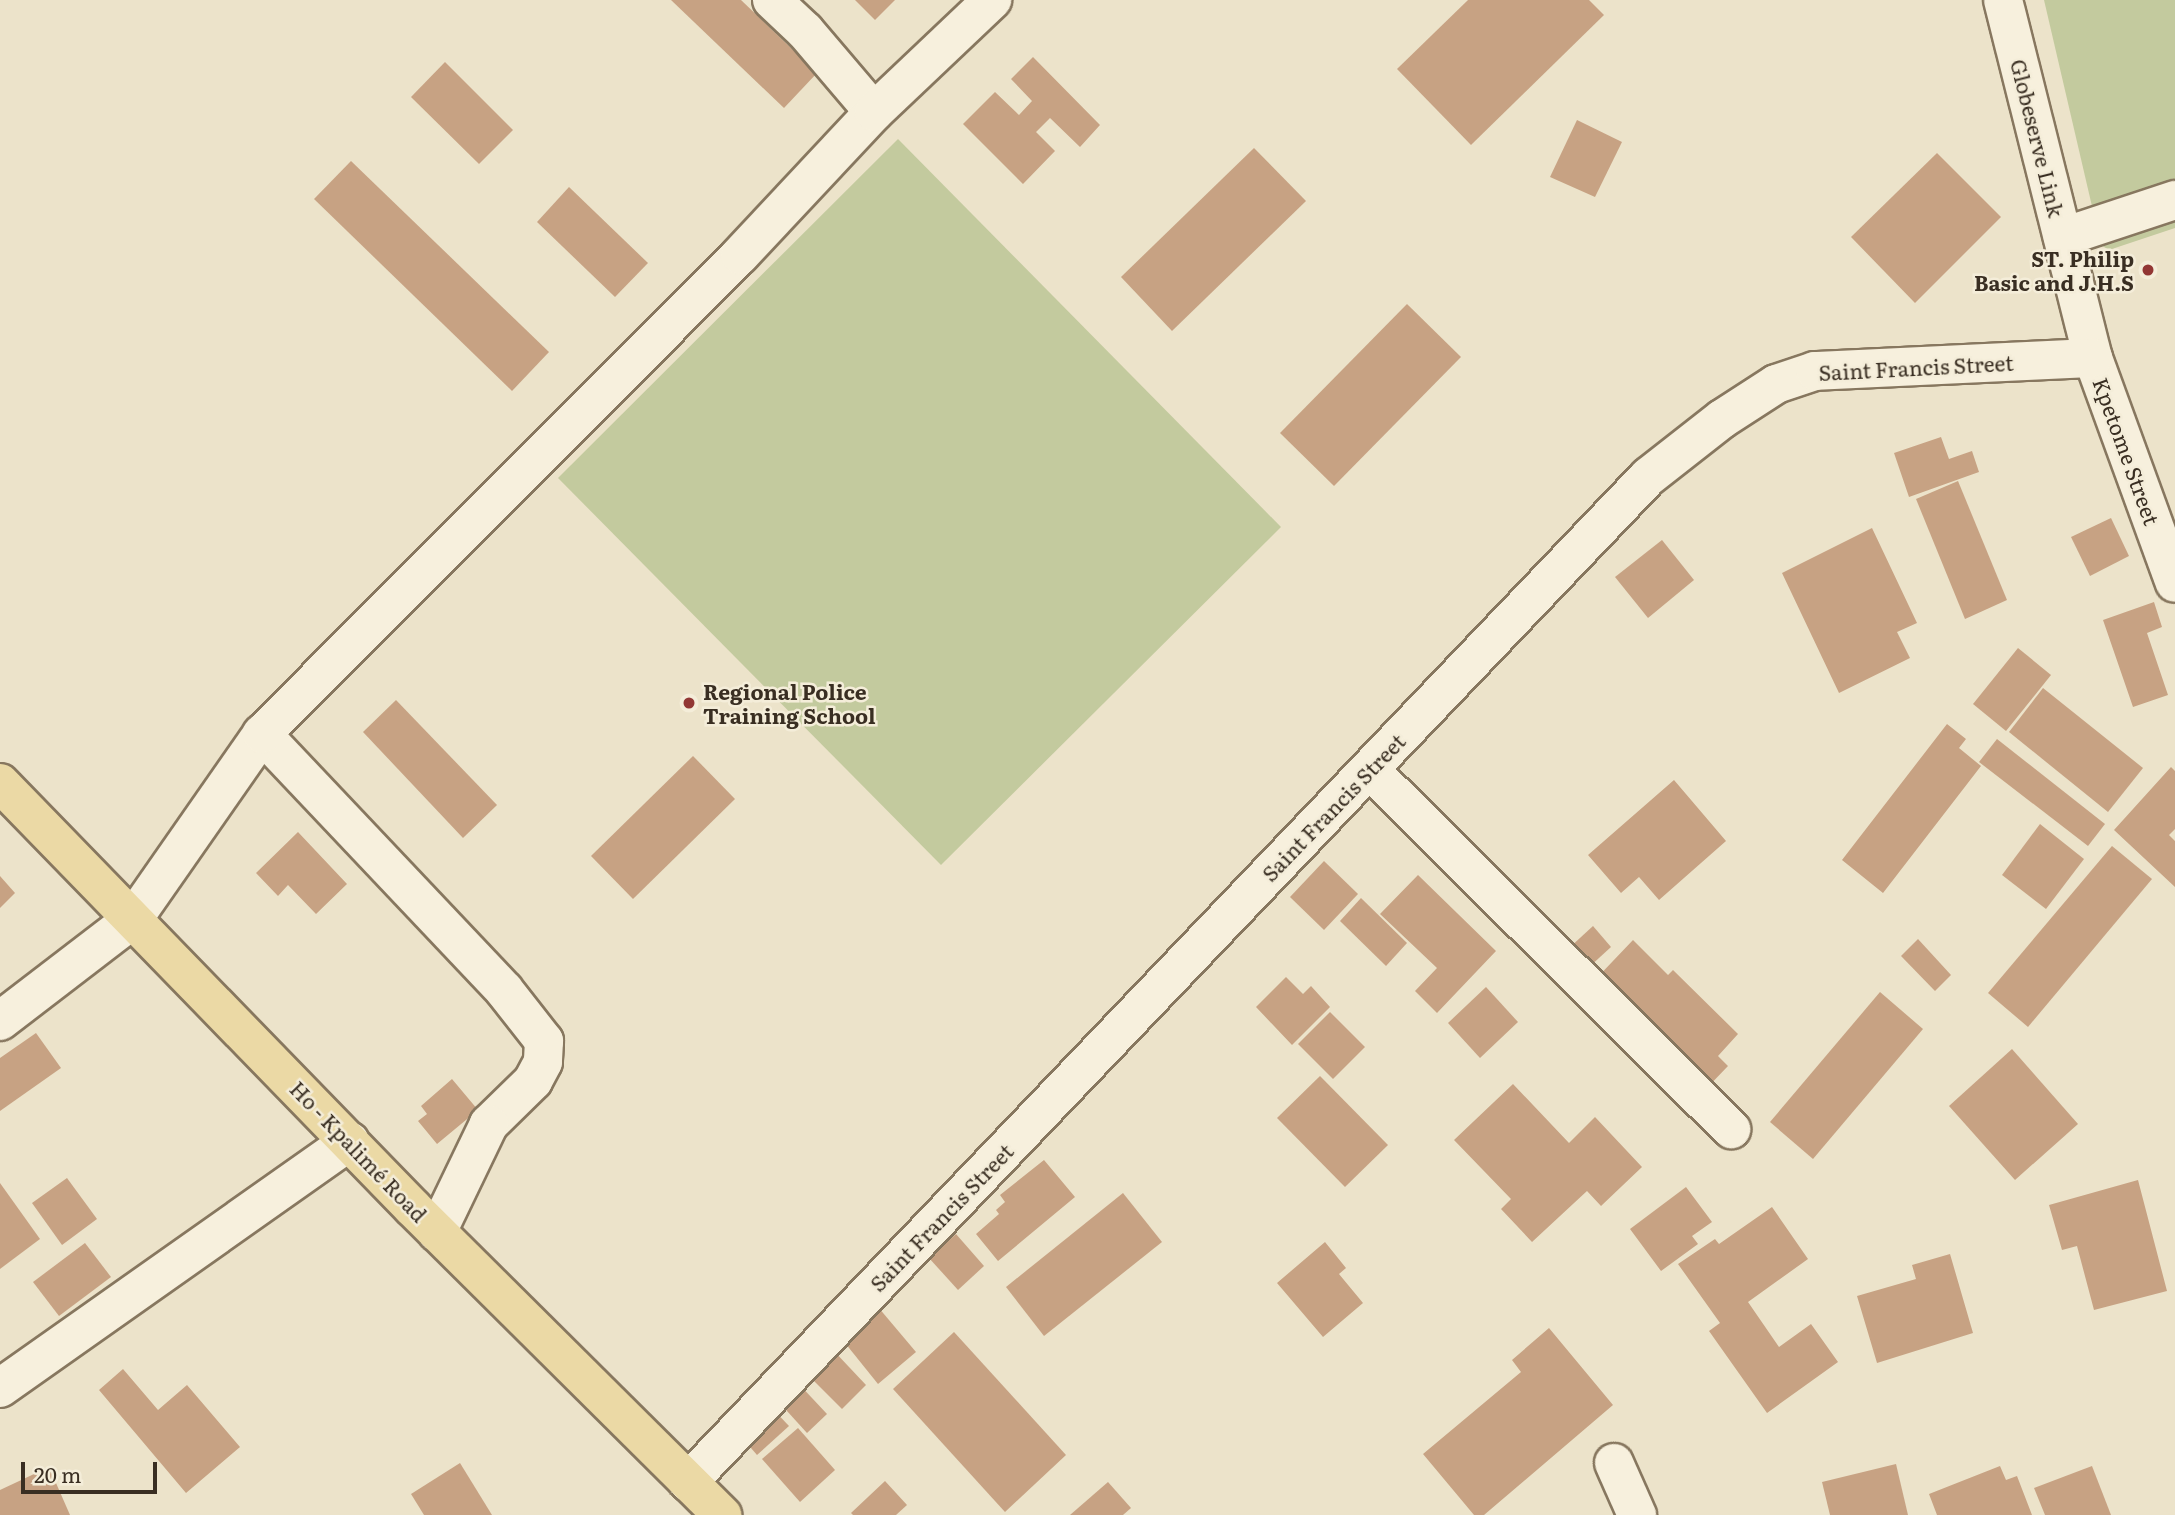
<!DOCTYPE html>
<html>
<head>
<meta charset="utf-8">
<style>
	body { margin:0 }
	#map { position:relative; width:2175px; height:1515px; overflow:hidden; background:#ece3ca; font-family:Literata,serif }
	div>[style] { position:absolute }
	.green>* { inset:0; background:#c3ca9e }
	.building>* { inset:0; background:#c7a283 }
	.roads { filter:drop-shadow(2px 0 #87775f) drop-shadow(-2px 0 #87775f) drop-shadow(0 2px #87775f) drop-shadow(0 -2px #87775f) }
	.minor>* { height:38px; margin:-19px; padding:0 19px; transform-origin:19px; border-radius:19px; background:#f7f0dd }
	.major>* { height:38px; margin:-19px; padding:0 19px; transform-origin:19px; border-radius:19px; background:#ebd9a5 }
	.dots>* { width:19px; height:19px; translate:-50% -50%; box-sizing:border-box; border:4px solid #f4edd9; border-radius:50% }
	span { translate:-50% -50%; white-space:nowrap; text-align:center; line-height:1.15; -webkit-text-stroke:5px #f4edd9; paint-order:stroke }
	.street-label { font-size:21px; color:#392e22 }
	.poi-label { font-size:21px; color:#392e22; font-weight:700 }
	.right { translate:-100% -50%; text-align:right }
	.left { translate:0 -50%; text-align:left }
	.scale { position:absolute; left:21px; top:1462px; width:136px; height:32px; box-sizing:border-box; border:4px solid #392e22; border-top:0; padding-left:9px; font-size:21px; line-height:24px; white-space:nowrap; color:#392e22; -webkit-text-stroke:5px #f4edd9; paint-order:stroke }
</style>
</head>
<body>
<div id="map">
	<div class="green">
		<div style="clip-path:polygon(2044px 0,2175px 0,2175px 228px,2109px 250px,2101px 245px)"></div>
		<div style="clip-path:polygon(898px 139px,1281px 527px,941px 865px,558px 478px)"></div>
	</div>
	<div class="building">
		<div style="clip-path:polygon(671px 0,741px 0,817px 73px,784px 108px)"></div>
		<div style="clip-path:polygon(855px 0,895px 0,875px 20px)"></div>
		<div style="clip-path:polygon(1468px 0,1589px 0,1604px 15px,1471px 145px,1397px 69px)"></div>
		<div style="clip-path:polygon(1033px 57px,1100px 125px,1080px 147px,1050px 118px,1036px 132px,1055px 151px,1023px 184px,963px 124px,995px 92px,1019px 115px,1032px 101px,1011px 79px)"></div>
		<div style="clip-path:polygon(445px 62px,513px 130px,479px 164px,411px 97px)"></div>
		<div style="clip-path:polygon(1577px 120px,1622px 142px,1595px 197px,1550px 177px)"></div>
		<div style="clip-path:polygon(1254px 148px,1306px 201px,1172px 331px,1121px 277px)"></div>
		<div style="clip-path:polygon(1937px 153px,2001px 217px,1915px 303px,1851px 237px)"></div>
		<div style="clip-path:polygon(351px 161px,549px 352px,512px 391px,314px 199px)"></div>
		<div style="clip-path:polygon(569px 187px,648px 263px,615px 297px,537px 222px)"></div>
		<div style="clip-path:polygon(1407px 304px,1461px 357px,1334px 486px,1280px 433px)"></div>
		<div style="clip-path:polygon(1941px 437px,1949px 459px,1972px 451px,1979px 472px,1909px 497px,1894px 453px)"></div>
		<div style="clip-path:polygon(1958px 481px,2007px 600px,1965px 619px,1916px 499px)"></div>
		<div style="clip-path:polygon(2111px 518px,2129px 556px,2090px 576px,2071px 537px)"></div>
		<div style="clip-path:polygon(1872px 528px,1917px 623px,1897px 632px,1910px 658px,1839px 693px,1782px 573px)"></div>
		<div style="clip-path:polygon(1662px 540px,1694px 580px,1648px 618px,1615px 577px)"></div>
		<div style="clip-path:polygon(2154px 602px,2162px 627px,2147px 633px,2168px 695px,2133px 707px,2103px 620px)"></div>
		<div style="clip-path:polygon(2018px 648px,2051px 675px,2006px 731px,1973px 704px)"></div>
		<div style="clip-path:polygon(2043px 688px,2143px 768px,2108px 812px,2009px 732px)"></div>
		<div style="clip-path:polygon(396px 700px,497px 805px,463px 838px,363px 732px)"></div>
		<div style="clip-path:polygon(1947px 724px,1966px 739px,1959px 748px,1981px 766px,1883px 893px,1842px 860px)"></div>
		<div style="clip-path:polygon(1997px 739px,2105px 824px,2088px 846px,1979px 762px)"></div>
		<div style="clip-path:polygon(693px 756px,735px 799px,633px 899px,591px 856px)"></div>
		<div style="clip-path:polygon(2171px 767px,2175px 771px,2175px 829px,2169px 835px,2175px 841px,2175px 887px,2114px 830px)"></div>
		<div style="clip-path:polygon(1674px 780px,1726px 841px,1659px 900px,1639px 877px,1621px 893px,1588px 855px)"></div>
		<div style="clip-path:polygon(2040px 824px,2084px 859px,2046px 909px,2002px 875px)"></div>
		<div style="clip-path:polygon(298px 832px,347px 884px,316px 914px,288px 885px,278px 896px,256px 873px)"></div>
		<div style="clip-path:polygon(2112px 846px,2152px 879px,2028px 1027px,1988px 993px)"></div>
		<div style="clip-path:polygon(1324px 861px,1358px 894px,1324px 930px,1290px 897px)"></div>
		<div style="clip-path:polygon(1418px 875px,1496px 951px,1437px 1013px,1415px 991px,1437px 968px,1380px 914px)"></div>
		<div style="clip-path:polygon(0 876px,15px 893px,0 908px)"></div>
		<div style="clip-path:polygon(1361px 898px,1407px 943px,1386px 966px,1340px 921px)"></div>
		<div style="clip-path:polygon(1593px 926px,1611px 947px,1587px 969px,1568px 949px)"></div>
		<div style="clip-path:polygon(1918px 939px,1951px 975px,1935px 991px,1901px 956px)"></div>
		<div style="clip-path:polygon(1633px 940px,1668px 975px,1673px 970px,1738px 1034px,1718px 1056px,1728px 1066px,1703px 1092px,1592px 983px)"></div>
		<div style="clip-path:polygon(1286px 977px,1303px 994px,1311px 986px,1330px 1007px,1292px 1045px,1256px 1007px)"></div>
		<div style="clip-path:polygon(1486px 987px,1518px 1022px,1480px 1058px,1448px 1023px)"></div>
		<div style="clip-path:polygon(1880px 992px,1923px 1029px,1813px 1159px,1770px 1122px)"></div>
		<div style="clip-path:polygon(1330px 1012px,1365px 1047px,1333px 1079px,1298px 1044px)"></div>
		<div style="clip-path:polygon(36px 1033px,61px 1068px,0 1111px,0 1058px)"></div>
		<div style="clip-path:polygon(2012px 1049px,2078px 1124px,2015px 1180px,1949px 1106px)"></div>
		<div style="clip-path:polygon(1320px 1076px,1388px 1145px,1345px 1187px,1277px 1118px)"></div>
		<div style="clip-path:polygon(452px 1079px,478px 1110px,437px 1144px,418px 1121px,427px 1114px,421px 1106px)"></div>
		<div style="clip-path:polygon(1513px 1084px,1569px 1143px,1595px 1117px,1642px 1167px,1601px 1206px,1587px 1191px,1532px 1242px,1501px 1209px,1511px 1199px,1454px 1140px)"></div>
		<div style="clip-path:polygon(1044px 1160px,1075px 1197px,998px 1261px,976px 1234px,999px 1214px,996px 1210px,1005px 1202px,1000px 1195px)"></div>
		<div style="clip-path:polygon(67px 1178px,97px 1219px,62px 1245px,32px 1203px)"></div>
		<div style="clip-path:polygon(2138px 1180px,2167px 1291px,2094px 1310px,2077px 1246px,2062px 1250px,2049px 1205px)"></div>
		<div style="clip-path:polygon(0 1183px,40px 1239px,0 1269px)"></div>
		<div style="clip-path:polygon(1686px 1187px,1712px 1222px,1692px 1236px,1698px 1244px,1661px 1271px,1630px 1229px)"></div>
		<div style="clip-path:polygon(1123px 1193px,1162px 1242px,1044px 1336px,1006px 1287px)"></div>
		<div style="clip-path:polygon(1772px 1207px,1808px 1259px,1748px 1302px,1779px 1347px,1811px 1324px,1838px 1362px,1767px 1413px,1709px 1331px,1720px 1323px,1678px 1264px,1715px 1239px,1719px 1244px)"></div>
		<div style="clip-path:polygon(956px 1234px,984px 1266px,958px 1290px,929px 1258px)"></div>
		<div style="clip-path:polygon(1325px 1242px,1346px 1268px,1339px 1274px,1363px 1303px,1323px 1337px,1277px 1283px)"></div>
		<div style="clip-path:polygon(85px 1243px,111px 1277px,59px 1316px,33px 1282px)"></div>
		<div style="clip-path:polygon(1950px 1254px,1973px 1333px,1877px 1363px,1857px 1296px,1916px 1279px,1912px 1265px)"></div>
		<div style="clip-path:polygon(878px 1307px,916px 1352px,878px 1384px,841px 1338px)"></div>
		<div style="clip-path:polygon(1549px 1328px,1613px 1405px,1484px 1515px,1474px 1515px,1423px 1454px,1521px 1372px,1512px 1360px)"></div>
		<div style="clip-path:polygon(954px 1332px,1066px 1455px,1005px 1512px,893px 1389px)"></div>
		<div style="clip-path:polygon(833px 1350px,866px 1385px,842px 1409px,808px 1375px)"></div>
		<div style="clip-path:polygon(123px 1369px,158px 1410px,187px 1385px,240px 1447px,186px 1493px,99px 1390px)"></div>
		<div style="clip-path:polygon(797px 1382px,827px 1414px,807px 1433px,777px 1400px)"></div>
		<div style="clip-path:polygon(770px 1406px,789px 1426px,757px 1455px,739px 1434px)"></div>
		<div style="clip-path:polygon(798px 1428px,835px 1470px,800px 1502px,762px 1459px)"></div>
		<div style="clip-path:polygon(460px 1463px,492px 1515px,424px 1515px,411px 1494px)"></div>
		<div style="clip-path:polygon(1896px 1464px,1908px 1515px,1830px 1515px,1822px 1482px)"></div>
		<div style="clip-path:polygon(2000px 1466px,2006px 1480px,2017px 1476px,2032px 1515px,1937px 1515px,1929px 1494px)"></div>
		<div style="clip-path:polygon(2092px 1466px,2111px 1515px,2045px 1515px,2034px 1488px)"></div>
		<div style="clip-path:polygon(49px 1467px,70px 1515px,0 1515px,0 1490px)"></div>
		<div style="clip-path:polygon(885px 1481px,907px 1505px,896px 1515px,853px 1515px,851px 1513px)"></div>
		<div style="clip-path:polygon(1108px 1482px,1131px 1508px,1123px 1515px,1070px 1515px)"></div>
	</div>
	<div class="roads">
		<div class="minor">
			<div style="left:772px;top:0;width:45px;rotate:43.2deg"></div>
			<div style="left:805px;top:31px;width:106px;rotate:49.6deg"></div>
			<div style="left:2003px;top:0;width:369px;rotate:75.9deg"></div>
			<div style="left:2093px;top:358px;width:239px;rotate:70deg"></div>
			<div style="left:2063px;top:237px;width:118px;rotate:-18.3deg"></div>
			<div style="left:262px;top:734px;width:352px;rotate:46.6deg"></div>
			<div style="left:504px;top:990px;width:65px;rotate:51.9deg"></div>
			<div style="left:544px;top:1041px;width:21px;rotate:93deg"></div>
			<div style="left:543px;top:1062px;width:21px;rotate:118deg"></div>
			<div style="left:533px;top:1081px;width:62px;rotate:135.7deg"></div>
			<div style="left:489px;top:1124px;width:120px;rotate:115.7deg"></div>
			<div style="left:1369px;top:769px;width:511px;rotate:44.84deg"></div>
			<div style="left:0;top:1021px;width:168px;rotate:-37.5deg"></div>
			<div style="left:133px;top:919px;width:226px;rotate:-55.1deg"></div>
			<div style="left:262px;top:734px;width:677px;rotate:-45.06deg"></div>
			<div style="left:740px;top:255px;width:196px;rotate:-46.9deg"></div>
			<div style="left:874px;top:112px;width:163px;rotate:-43.5deg"></div>
			<div style="left:0;top:1388px;width:428px;rotate:-35.2deg"></div>
			<div style="left:1614px;top:1463px;width:57px;rotate:66.1deg"></div>
			<div style="left:688px;top:1482px;width:1390px;rotate:-46.31deg"></div>
			<div style="left:1648px;top:477px;width:94px;rotate:-38.1deg"></div>
			<div style="left:1722px;top:419px;width:64px;rotate:-32.9deg"></div>
			<div style="left:1776px;top:384px;width:41px;rotate:-18.4deg"></div>
			<div style="left:1815px;top:371px;width:278px;rotate:-2.7deg"></div>
		</div>
		<div class="major">
			<div style="left:0;top:783px;width:593px;rotate:45.82deg"></div>
			<div style="left:413px;top:1208px;width:436px;rotate:44.8deg"></div>
		</div>
	</div>
	<div class="dots">
		<div style="left:2148px;top:270px;background:#923734"></div>
		<div style="left:689px;top:703px;background:#923734"></div>
	</div>
	<div class="street-label">
		<span style="left:2038px;top:138px;rotate:76deg">Globeserve Link</span>
		<span style="left:1916px;top:367px;rotate:-3deg">Saint Francis Street</span>
		<span style="left:2127px;top:451px;rotate:70deg">Kpetome Street</span>
		<span style="left:1333px;top:807px;rotate:-46deg">Saint Francis Street</span>
		<span style="left:359px;top:1151px;rotate:46deg">Ho - Kpalimé Road</span>
		<span style="left:941px;top:1217px;rotate:-46deg">Saint Francis Street</span>
	</div>
	<div class="poi-label">
		<span class="right" style="left:2134px;top:270px">ST. Philip<br>Basic and J.H.S</span>
		<span class="left" style="left:703px;top:703px">Regional Police<br>Training School</span>
	</div>
	<div class="scale">20 m</div>
</div>
</body>
</html>
